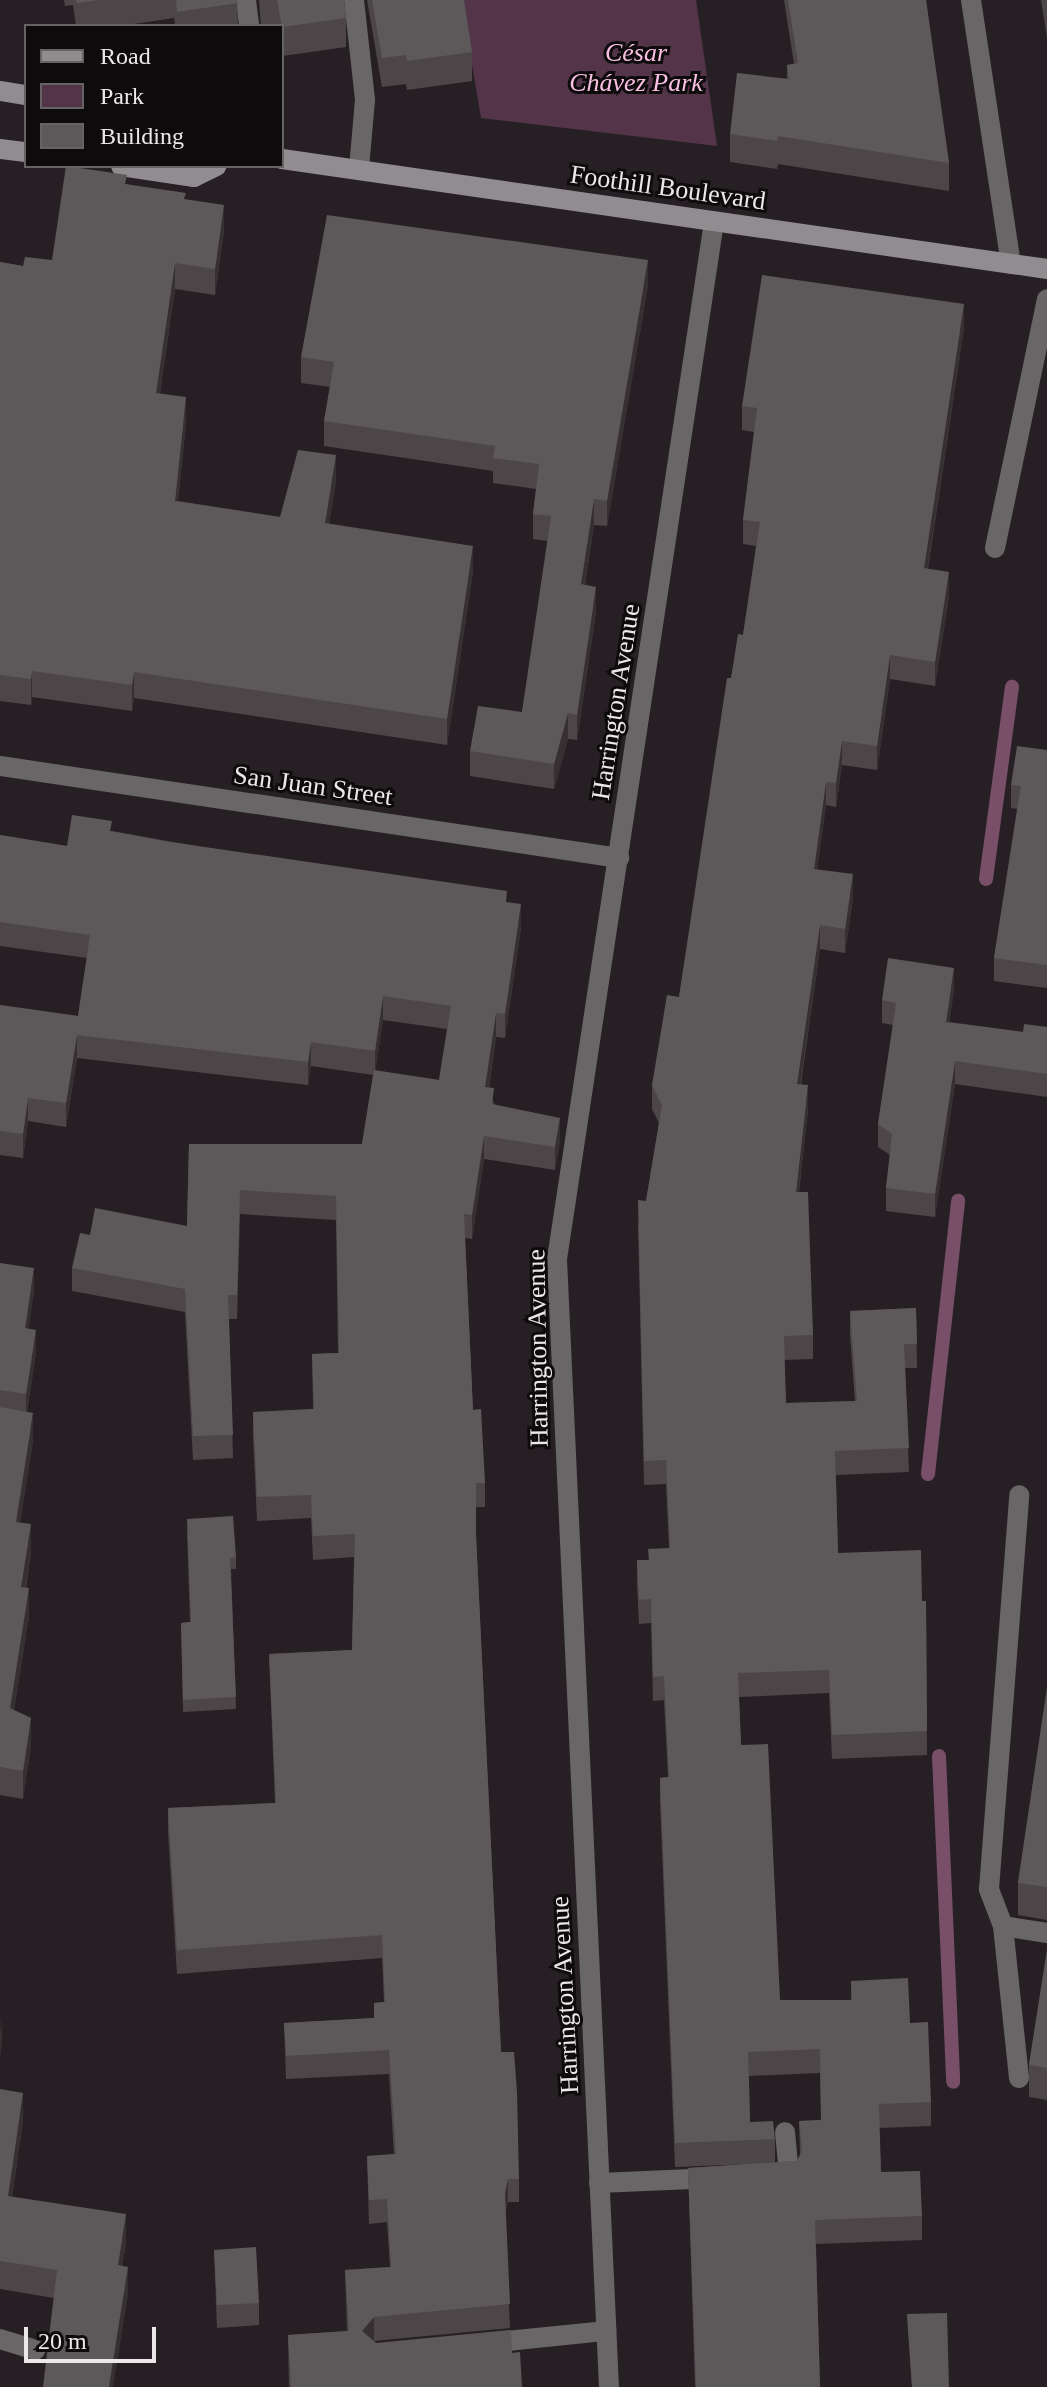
<!DOCTYPE html>
<html>
<head>
<meta charset="utf-8">
<style>
	body { margin:0 }
	#map { position:relative; width:1047px; height:2387px; overflow:hidden; background:#262024; font-family:"Times New Roman",serif }
	div>[style] { position:absolute }
	.green>* { inset:0; background:#543448 }
	.stream>* { height:14px; margin:-7px; padding:0 7px; transform-origin:7px; border-radius:7px; background:#794e69 }
	.lane>* { height:20px; margin:-10px; padding:0 10px; transform-origin:10px; border-radius:10px; background:#696667 }
	.street>* { height:20px; margin:-10px; padding:0 10px; transform-origin:10px; border-radius:10px; background:#696667 }
	.secondary>* { height:20px; margin:-10px; padding:0 10px; transform-origin:10px; border-radius:10px; background:#918c8f }
	.wall>* { inset:0; background:#4c4649 }
	.shaded-wall>* { inset:0; background:#363033 }
	.building>* { inset:0; background:#5d585a }
	span { translate:-50% -50%; white-space:nowrap; text-align:center; line-height:1.15; -webkit-text-stroke:6px #0d0b0c; paint-order:stroke }
	.park-label { font-size:26px; color:#f9bfe2; font-style:italic }
	.street-label { font-size:26px; color:#ece8ea }
	.legend { position:absolute; left:24px; top:24px; width:260px; height:144px; box-sizing:border-box; background:#0d0b0c; border:2px solid #666365; margin:0; padding:10px 14px; list-style:none; font-size:24px; color:#ece8ea }
	.legend li { display:flex; align-items:center; gap:16px; height:40px }
	.legend b { width:40px; border:2px solid #666365 }
	.scale { position:absolute; left:24px; top:2327px; width:132px; height:36px; box-sizing:border-box; border:4px solid #ece8ea; border-top:0; padding-left:10px; font-size:24px; line-height:28px; white-space:nowrap; color:#ece8ea; -webkit-text-stroke:6px #0d0b0c; paint-order:stroke }
</style>
</head>
<body>
<div id="map">
	<div class="green">
		<div style="clip-path:polygon(461px 0,696px 0,717px 146px,481px 118px)"></div>
	</div>
	<div class="stream">
		<div style="left:986px;top:879px;width:194px;rotate:-82.3deg"></div>
		<div style="left:928px;top:1474px;width:275px;rotate:-83.7deg"></div>
		<div style="left:939px;top:1756px;width:326px;rotate:87.5deg"></div>
	</div>
	<div class="lane">
		<div style="left:246px;top:0;width:26px;rotate:83deg"></div>
		<div style="left:354px;top:0;width:101px;rotate:83.7deg"></div>
		<div style="left:365px;top:100px;width:69px;rotate:95deg"></div>
		<div style="left:995px;top:548px;width:254px;rotate:-78.2deg"></div>
		<div style="left:1003px;top:1926px;width:40px;rotate:-111deg"></div>
		<div style="left:989px;top:1889px;width:395px;rotate:-85.6deg"></div>
		<div style="left:1019px;top:2078px;width:153px;rotate:-96deg"></div>
		<div style="left:1003px;top:1926px;width:45px;rotate:9deg"></div>
		<div style="left:775px;top:2176px;width:14px;rotate:-4deg"></div>
		<div style="left:789px;top:2175px;width:43px;rotate:-95.3deg"></div>
		<div style="left:599px;top:2183px;width:116px;rotate:-2.5deg"></div>
		<div style="left:0;top:2339px;width:37px;rotate:17deg"></div>
		<div style="left:487px;top:2343px;width:120px;rotate:-5.8deg"></div>
	</div>
	<div class="street">
		<div style="left:971px;top:0;width:267px;rotate:81.4deg"></div>
		<div style="left:0;top:766px;width:626px;rotate:8.45deg"></div>
		<div style="left:609px;top:2387px;width:1129px;rotate:-92.64deg"></div>
		<div style="left:557px;top:1259px;width:1049px;rotate:-81.39deg"></div>
	</div>
	<div class="secondary">
		<div style="left:0;top:91px;width:26px;rotate:9deg"></div>
		<div style="left:0;top:149px;width:26px;rotate:7deg"></div>
		<div style="left:282px;top:159px;width:773px;rotate:8.18deg"></div>
		<div style="left:121px;top:166px;width:74px;rotate:8.6deg"></div>
		<div style="left:194px;top:177px;width:25px;rotate:-26deg"></div>
	</div>
	<div class="wall">
		<div style="clip-path:polygon(64px 0,237px 0,238px 26px,175px 26px,174px 18px,120px 26px,76px 26px,73px 5px,65px 6px)"></div>
		<div style="clip-path:polygon(259px 0,344px 0,346px 18px,346px 47px,282px 56px,282px 26px,261px 26px)"></div>
		<div style="clip-path:polygon(367px 0,464px 0,472px 52px,472px 81px,407px 90px,406px 84px,382px 87px)"></div>
		<div style="clip-path:polygon(784px 0,926px 0,949px 163px,949px 191px,778px 164px,777px 169px,730px 162px,730px 134px,787px 79px,787px 65px,794px 64px)"></div>
		<div style="clip-path:polygon(1041px 0,1047px 0,1047px 38px)"></div>
		<div style="clip-path:polygon(127px 184px,186px 200px,224px 231px,215px 295px,175px 289px,160px 393px,186px 423px,178px 501px,280px 517px,336px 481px,329px 524px,473px 572px,447px 745px,134px 698px,132px 711px,32px 697px,31px 705px,0 701px,0 262px,23px 266px,52px 260px)"></div>
		<div style="clip-path:polygon(648px 285px,607px 526px,594px 525px,585px 585px,596px 612px,577px 740px,568px 739px,554px 789px,470px 776px,470px 751px,522px 712px,548px 541px,533px 539px,533px 514px,536px 489px,493px 483px,493px 471px,324px 446px,324px 421px,330px 387px,301px 383px,301px 357px)"></div>
		<div style="clip-path:polygon(964px 328px,928px 569px,949px 596px,935px 686px,890px 679px,877px 770px,842px 765px,836px 807px,826px 805px,817px 869px,853px 898px,845px 953px,820px 949px,801px 1084px,808px 1109px,799px 1192px,813px 1335px,813px 1359px,784px 1360px,786px 1403px,855px 1401px,850px 1335px,850px 1311px,916px 1308px,917px 1368px,905px 1368px,909px 1472px,836px 1475px,838px 1553px,922px 1601px,926px 1601px,927px 1755px,832px 1759px,829px 1693px,739px 1697px,741px 1745px,780px 2000px,851px 2000px,851px 1981px,910px 2023px,931px 2102px,931px 2126px,879px 2128px,881px 2172px,922px 2216px,922px 2240px,816px 2244px,820px 2387px,695px 2387px,688px 2168px,797px 2161px,800px 2154px,799px 2121px,821px 2120px,820px 2073px,749px 2076px,750px 2122px,775px 2139px,775px 2163px,675px 2167px,660px 1802px,660px 1778px,668px 1777px,664px 1700px,653px 1701px,651px 1623px,639px 1624px,637px 1584px,637px 1560px,648px 1560px,669px 1548px,666px 1484px,644px 1485px,638px 1224px,646px 1201px,659px 1123px,652px 1109px,652px 1085px,679px 997px,731px 678px,743px 635px,756px 546px,743px 544px,743px 520px,754px 432px,742px 430px,742px 406px)"></div>
		<div style="clip-path:polygon(1047px 750px,1047px 988px,994px 981px,994px 958px,1017px 809px,1011px 808px,1011px 785px)"></div>
		<div style="clip-path:polygon(evenodd,112px 831px,507px 902px,521px 928px,505px 1038px,496px 1037px,489px 1088px,494px 1104px,560px 1141px,555px 1170px,484px 1159px,472px 1239px,465px 1238px,473px 1410px,485px 1483px,485px 1507px,476px 1507px,476px 1538px,501px 2052px,519px 2179px,519px 2202px,508px 2202px,505px 2212px,510px 2328px,374px 2341px,376px 2343px,512px 2353px,522px 2387px,289px 2387px,288px 2335px,347px 2331px,345px 2270px,390px 2267px,387px 2222px,369px 2224px,367px 2156px,394px 2154px,389px 2074px,286px 2079px,284px 2023px,374px 2018px,374px 2003px,384px 2002px,382px 1958px,177px 1974px,168px 1832px,168px 1808px,275px 1803px,269px 1654px,352px 1650px,354px 1557px,313px 1560px,311px 1518px,257px 1521px,253px 1435px,253px 1412px,313px 1409px,312px 1354px,338px 1353px,336px 1220px,240px 1214px,237px 1319px,229px 1319px,233px 1458px,193px 1460px,185px 1312px,72px 1291px,72px 1268px,90px 1235px,187px 1226px,189px 1144px,362px 1144px,373px 1075px,311px 1066px,308px 1085px,77px 1058px,66px 1127px,28px 1121px,23px 1158px,0 1155px,0 1005px,78px 1016px,87px 958px,0 946px,0 835px,67px 846px,112px 831px,383px 1020px,447px 1029px,439px 1080px,375px 1071px,383px 1020px)"></div>
		<div style="clip-path:polygon(954px 990px,949px 1022px,1023px 1032px,1047px 1027px,1047px 1097px,955px 1084px,935px 1217px,886px 1211px,886px 1188px,890px 1155px,878px 1147px,878px 1124px,893px 1025px,882px 1023px,882px 1000px)"></div>
		<div style="clip-path:polygon(0 1263px,34px 1291px,28px 1328px,36px 1353px,27px 1412px,33px 1441px,20px 1522px,31px 1552px,26px 1588px,29px 1616px,14px 1710px,31px 1746px,23px 1799px,0 1795px)"></div>
		<div style="clip-path:polygon(187px 1531px,236px 1557px,236px 1569px,231px 1569px,236px 1709px,183px 1712px,181px 1623px,190px 1622px)"></div>
		<div style="clip-path:polygon(1047px 1688px,1047px 1920px,1018px 1915px,1018px 1883px)"></div>
		<div style="clip-path:polygon(1047px 1950px,1047px 2100px,1029px 2097px,1029px 2065px)"></div>
		<div style="clip-path:polygon(0 2089px,23px 2121px,12px 2197px,126px 2242px,122px 2266px,128px 2295px,54px 2298px,0 2289px)"></div>
		<div style="clip-path:polygon(214px 2250px,259px 2303px,259px 2325px,217px 2328px)"></div>
		<div style="clip-path:polygon(907px 2314px,949px 2387px,912px 2387px)"></div>
	</div>
	<div class="shaded-wall">
		<div style="clip-path:polygon(224px 205px,224px 231px,215px 295px,215px 269px)"></div>
		<div style="clip-path:polygon(648px 260px,648px 285px,607px 526px,607px 501px)"></div>
		<div style="clip-path:polygon(175px 263px,175px 289px,156px 419px,156px 393px)"></div>
		<div style="clip-path:polygon(964px 304px,964px 328px,924px 592px,924px 568px)"></div>
		<div style="clip-path:polygon(186px 397px,186px 423px,175px 527px,175px 501px)"></div>
		<div style="clip-path:polygon(336px 455px,336px 481px,325px 549px,325px 523px)"></div>
		<div style="clip-path:polygon(594px 499px,594px 525px,581px 610px,581px 584px)"></div>
		<div style="clip-path:polygon(473px 546px,473px 572px,447px 745px,447px 719px)"></div>
		<div style="clip-path:polygon(949px 572px,949px 596px,935px 686px,935px 662px)"></div>
		<div style="clip-path:polygon(596px 587px,596px 612px,577px 740px,577px 715px)"></div>
		<div style="clip-path:polygon(890px 655px,890px 679px,877px 770px,877px 746px)"></div>
		<div style="clip-path:polygon(32px 671px,32px 697px,31px 705px,31px 679px)"></div>
		<div style="clip-path:polygon(134px 672px,134px 698px,132px 711px,132px 685px)"></div>
		<div style="clip-path:polygon(568px 713px,568px 739px,554px 789px,554px 764px)"></div>
		<div style="clip-path:polygon(842px 741px,842px 765px,836px 807px,836px 783px)"></div>
		<div style="clip-path:polygon(826px 782px,826px 805px,814px 893px,814px 869px)"></div>
		<div style="clip-path:polygon(853px 874px,853px 898px,845px 953px,845px 929px)"></div>
		<div style="clip-path:polygon(521px 904px,521px 928px,505px 1038px,505px 1014px)"></div>
		<div style="clip-path:polygon(820px 925px,820px 949px,797px 1107px,797px 1084px)"></div>
		<div style="clip-path:polygon(954px 968px,954px 990px,946px 1045px,946px 1022px)"></div>
		<div style="clip-path:polygon(383px 996px,383px 1020px,375px 1075px,375px 1051px)"></div>
		<div style="clip-path:polygon(496px 1013px,496px 1037px,485px 1111px,485px 1087px)"></div>
		<div style="clip-path:polygon(77px 1035px,77px 1058px,66px 1127px,66px 1103px)"></div>
		<div style="clip-path:polygon(311px 1042px,311px 1066px,308px 1085px,308px 1062px)"></div>
		<div style="clip-path:polygon(955px 1061px,955px 1084px,935px 1217px,935px 1194px)"></div>
		<div style="clip-path:polygon(808px 1085px,808px 1109px,796px 1216px,796px 1192px)"></div>
		<div style="clip-path:polygon(28px 1098px,28px 1121px,23px 1158px,23px 1134px)"></div>
		<div style="clip-path:polygon(560px 1118px,560px 1141px,555px 1170px,555px 1147px)"></div>
		<div style="clip-path:polygon(484px 1136px,484px 1159px,472px 1239px,472px 1215px)"></div>
		<div style="clip-path:polygon(34px 1268px,34px 1291px,25px 1352px,25px 1328px)"></div>
		<div style="clip-path:polygon(36px 1330px,36px 1353px,26px 1417px,26px 1394px)"></div>
		<div style="clip-path:polygon(33px 1413px,33px 1441px,16px 1550px,16px 1522px)"></div>
		<div style="clip-path:polygon(31px 1524px,31px 1552px,21px 1615px,21px 1587px)"></div>
		<div style="clip-path:polygon(29px 1588px,29px 1616px,10px 1736px,10px 1708px)"></div>
		<div style="clip-path:polygon(31px 1718px,31px 1746px,23px 1799px,23px 1771px)"></div>
		<div style="clip-path:polygon(2px 2016px,2px 2044px,0 2060px,0 2032px)"></div>
		<div style="clip-path:polygon(23px 2093px,23px 2121px,8px 2224px,8px 2196px)"></div>
		<div style="clip-path:polygon(508px 2179px,508px 2202px,505px 2216px,505px 2193px)"></div>
		<div style="clip-path:polygon(126px 2214px,126px 2242px,118px 2293px,118px 2265px)"></div>
		<div style="clip-path:polygon(128px 2267px,128px 2295px,113px 2387px,109px 2387px)"></div>
		<div style="clip-path:polygon(374px 2317px,374px 2341px,362px 2331px)"></div>
	</div>
	<div class="building">
		<div style="clip-path:polygon(76px 0,99px 0,77px 3px)"></div>
		<div style="clip-path:polygon(176px 0,237px 0,238px 3px,177px 12px)"></div>
		<div style="clip-path:polygon(277px 0,344px 0,346px 18px,282px 27px)"></div>
		<div style="clip-path:polygon(372px 0,464px 0,472px 52px,407px 61px,406px 55px,382px 58px)"></div>
		<div style="clip-path:polygon(788px 0,926px 0,949px 163px,778px 136px,777px 141px,730px 134px,737px 73px,789px 79px,787px 65px,798px 63px)"></div>
		<div style="clip-path:polygon(66px 166px,127px 175px,125px 184px,186px 193px,184px 199px,224px 205px,215px 269px,175px 263px,156px 393px,186px 397px,175px 501px,280px 517px,298px 450px,336px 455px,325px 523px,473px 546px,447px 719px,134px 672px,132px 685px,32px 671px,31px 679px,0 675px,0 262px,23px 266px,25px 257px,52px 260px)"></div>
		<div style="clip-path:polygon(327px 215px,648px 260px,607px 501px,594px 499px,581px 584px,596px 587px,577px 715px,568px 713px,554px 764px,470px 751px,478px 706px,522px 712px,551px 516px,533px 514px,539px 464px,493px 458px,495px 446px,324px 421px,334px 362px,301px 357px)"></div>
		<div style="clip-path:polygon(762px 275px,964px 304px,924px 568px,949px 572px,935px 662px,890px 655px,877px 746px,842px 741px,836px 783px,826px 782px,814px 869px,853px 874px,845px 929px,820px 925px,797px 1084px,808px 1085px,796px 1192px,808px 1192px,813px 1335px,784px 1336px,786px 1403px,857px 1401px,850px 1311px,916px 1308px,917px 1344px,904px 1344px,909px 1448px,835px 1451px,838px 1553px,921px 1550px,922px 1601px,926px 1601px,927px 1731px,832px 1735px,829px 1670px,738px 1673px,741px 1745px,768px 1744px,780px 2000px,852px 2000px,851px 1981px,908px 1978px,910px 2023px,928px 2022px,931px 2102px,879px 2104px,881px 2172px,920px 2171px,922px 2216px,815px 2220px,820px 2387px,696px 2387px,688px 2168px,797px 2161px,802px 2151px,799px 2121px,821px 2120px,820px 2049px,748px 2052px,750px 2122px,773px 2121px,775px 2139px,675px 2143px,660px 1778px,669px 1777px,664px 1676px,653px 1677px,651px 1599px,639px 1600px,637px 1560px,649px 1560px,648px 1549px,670px 1548px,666px 1460px,644px 1461px,638px 1200px,646px 1201px,662px 1105px,652px 1085px,667px 995px,679px 997px,727px 678px,731px 678px,738px 634px,743px 635px,760px 522px,743px 520px,757px 408px,742px 406px)"></div>
		<div style="clip-path:polygon(1017px 746px,1047px 750px,1047px 965px,994px 958px,1021px 786px,1011px 785px)"></div>
		<div style="clip-path:polygon(72px 815px,112px 821px,110px 831px,164px 841px,507px 891px,506px 902px,521px 904px,505px 1014px,496px 1013px,485px 1087px,494px 1088px,492px 1104px,560px 1118px,555px 1147px,484px 1136px,472px 1215px,464px 1214px,473px 1410px,481px 1409px,485px 1483px,476px 1483px,476px 1534px,501px 2052px,514px 2052px,517px 2092px,519px 2179px,508px 2179px,505px 2193px,510px 2304px,374px 2317px,362px 2331px,376px 2343px,511px 2330px,512px 2353px,520px 2352px,522px 2387px,291px 2387px,288px 2335px,349px 2331px,345px 2270px,391px 2267px,387px 2199px,369px 2200px,367px 2156px,396px 2154px,389px 2050px,286px 2056px,284px 2023px,374px 2018px,374px 2003px,385px 2002px,382px 1935px,177px 1950px,168px 1808px,276px 1803px,269px 1654px,352px 1650px,355px 1534px,313px 1536px,311px 1495px,257px 1497px,253px 1412px,314px 1409px,312px 1354px,339px 1353px,336px 1196px,240px 1190px,237px 1295px,228px 1295px,233px 1435px,193px 1436px,185px 1289px,72px 1268px,80px 1233px,90px 1235px,95px 1208px,187px 1226px,189px 1144px,362px 1144px,374px 1070px,439px 1080px,451px 1006px,383px 996px,375px 1051px,311px 1042px,308px 1062px,77px 1035px,66px 1103px,28px 1098px,23px 1134px,0 1131px,0 1005px,78px 1016px,90px 935px,0 922px,0 835px,67px 846px)"></div>
		<div style="clip-path:polygon(888px 958px,954px 968px,946px 1022px,1023px 1032px,1024px 1024px,1047px 1027px,1047px 1074px,955px 1061px,935px 1194px,886px 1188px,892px 1134px,878px 1124px,896px 1003px,882px 1000px)"></div>
		<div style="clip-path:polygon(0 1263px,34px 1268px,25px 1328px,36px 1330px,26px 1394px,0 1390px)"></div>
		<div style="clip-path:polygon(0 1407px,33px 1413px,16px 1522px,31px 1524px,21px 1587px,29px 1588px,10px 1708px,31px 1718px,23px 1771px,0 1767px)"></div>
		<div style="clip-path:polygon(233px 1516px,236px 1557px,230px 1558px,236px 1697px,183px 1700px,181px 1623px,191px 1622px,187px 1519px)"></div>
		<div style="clip-path:polygon(1047px 1688px,1047px 1887px,1018px 1883px)"></div>
		<div style="clip-path:polygon(1047px 1950px,1047px 2068px,1029px 2065px)"></div>
		<div style="clip-path:polygon(0 2089px,23px 2093px,8px 2196px,126px 2214px,118px 2265px,128px 2267px,109px 2387px,43px 2387px,57px 2270px,0 2261px)"></div>
		<div style="clip-path:polygon(256px 2247px,259px 2303px,217px 2305px,214px 2250px)"></div>
		<div style="clip-path:polygon(947px 2313px,949px 2387px,912px 2387px,907px 2314px)"></div>
	</div>
	<div class="park-label">
		<span style="left:636px;top:68px">César<br>Chávez Park</span>
	</div>
	<div class="street-label">
		<span style="left:668px;top:188px;rotate:8deg">Foothill Boulevard</span>
		<span style="left:616px;top:702px;rotate:-81deg">Harrington Avenue</span>
		<span style="left:313px;top:786px;rotate:8deg">San Juan Street</span>
		<span style="left:538px;top:1348px;rotate:-91deg">Harrington Avenue</span>
		<span style="left:565px;top:1995px;rotate:-93deg">Harrington Avenue</span>
	</div>
	<ul class="legend">
	<li><b style="height:10px;background:#918c8f"></b>Road</li>
	<li><b style="height:22px;background:#543448"></b>Park</li>
	<li><b style="height:22px;background:#5d585a"></b>Building</li>
	</ul>
	<div class="scale">20 m</div>
</div>
</body>
</html>
